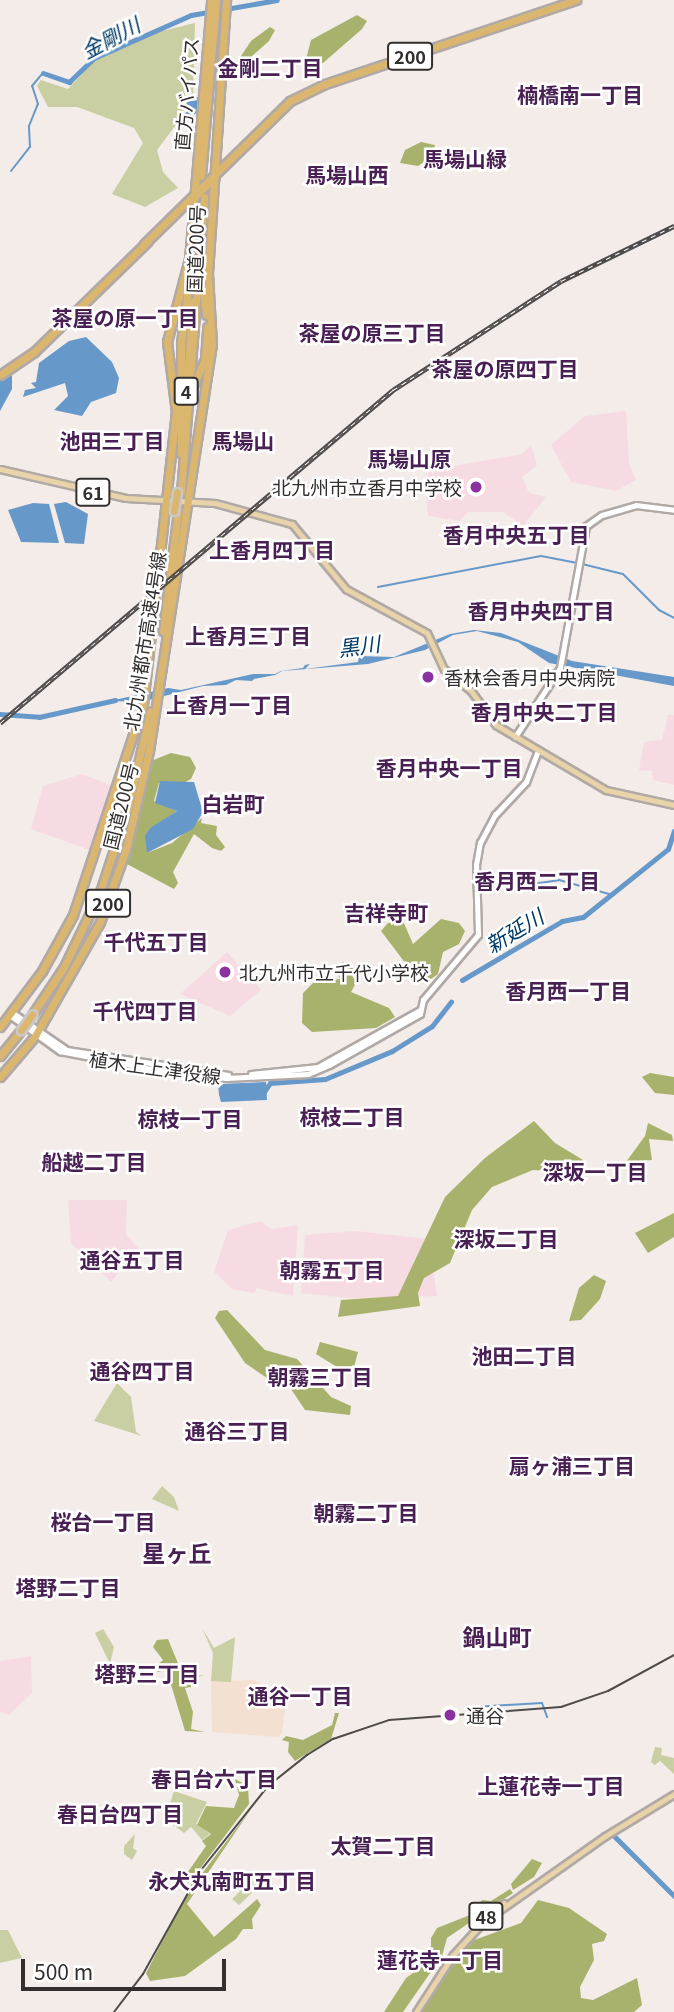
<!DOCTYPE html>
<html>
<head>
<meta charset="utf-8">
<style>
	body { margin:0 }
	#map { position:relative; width:674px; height:2012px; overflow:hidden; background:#f3ece8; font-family:Georgia,"Noto Sans JP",serif }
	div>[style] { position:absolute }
	.education>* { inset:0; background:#f6dce2 }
	.medical>* { inset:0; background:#f4e0d1 }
	.green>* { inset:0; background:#c9cfa2 }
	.forest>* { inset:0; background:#a9b26d }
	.water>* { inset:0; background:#6798ca }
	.stream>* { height:2px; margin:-1px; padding:0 1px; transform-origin:1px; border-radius:1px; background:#6798ca }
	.river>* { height:5px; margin:-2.5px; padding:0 2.5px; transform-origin:2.5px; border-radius:2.5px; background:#6798ca }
	.roads { filter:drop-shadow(2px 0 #b0a9a5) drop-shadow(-2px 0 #b0a9a5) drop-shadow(0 2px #b0a9a5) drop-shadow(0 -2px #b0a9a5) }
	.secondary>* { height:4.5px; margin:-2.25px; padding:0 2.25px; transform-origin:2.25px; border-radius:2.25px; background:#fff }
	.primary>* { height:5px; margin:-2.5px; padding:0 2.5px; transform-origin:2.5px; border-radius:2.5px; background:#e9d3a9 }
	.highway>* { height:7px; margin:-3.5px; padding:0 3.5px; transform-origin:3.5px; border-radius:3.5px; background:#dbb66f }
	.tram>* { height:2px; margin:-1px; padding:0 1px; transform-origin:1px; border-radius:1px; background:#4f4b4a }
	.rail>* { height:4.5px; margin-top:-2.25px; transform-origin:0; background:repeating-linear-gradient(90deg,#fff 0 5px,#4f4b4a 0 10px); box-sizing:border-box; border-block:2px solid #4f4b4a }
	.bridges { filter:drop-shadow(2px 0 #cac9c9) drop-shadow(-2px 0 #cac9c9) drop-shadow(0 2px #cac9c9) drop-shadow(0 -2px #cac9c9) }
	.highway-bridge>* { height:7px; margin:-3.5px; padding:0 3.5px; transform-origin:3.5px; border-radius:3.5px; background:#dbb66f }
	.dots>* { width:19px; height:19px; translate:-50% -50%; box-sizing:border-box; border:4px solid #fff; border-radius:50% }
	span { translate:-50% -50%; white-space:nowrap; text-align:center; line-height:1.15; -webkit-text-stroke:5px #fff; paint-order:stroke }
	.shield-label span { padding:2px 5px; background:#fff; border:2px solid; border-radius:5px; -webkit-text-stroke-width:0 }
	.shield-label { font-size:18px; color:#322f2e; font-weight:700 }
	.street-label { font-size:19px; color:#322f2e }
	.poi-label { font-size:19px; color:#322f2e }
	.right { translate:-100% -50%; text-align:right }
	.left { translate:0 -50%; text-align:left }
	.water-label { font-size:21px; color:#003a68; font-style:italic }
	.neighbourhood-label { font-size:21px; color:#492054; font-weight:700 }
	.quarter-label { font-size:23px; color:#492054; font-weight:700 }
	.scale { position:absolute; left:21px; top:1959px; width:205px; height:32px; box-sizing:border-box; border:4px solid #322f2e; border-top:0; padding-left:9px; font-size:21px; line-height:24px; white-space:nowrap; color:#322f2e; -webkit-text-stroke:5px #fff; paint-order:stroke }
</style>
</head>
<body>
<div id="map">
	<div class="education">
		<div style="clip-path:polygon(626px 411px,629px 464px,636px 480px,616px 491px,571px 482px,551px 445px,585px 416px)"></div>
		<div style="clip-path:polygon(531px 445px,537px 465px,522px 477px,529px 493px,546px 497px,523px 526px,503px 512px,468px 512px,460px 521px,428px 516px,425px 481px,430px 470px,522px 454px)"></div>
		<div style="clip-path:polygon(668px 715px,674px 715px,674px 785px,653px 780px,652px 771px,639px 770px,644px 742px,662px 740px)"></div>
		<div style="clip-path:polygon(82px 774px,116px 787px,95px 852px,31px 829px,43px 786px)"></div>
		<div style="clip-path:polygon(227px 952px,261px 990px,230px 1016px,180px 994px)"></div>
		<div style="clip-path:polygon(68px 1200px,127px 1200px,126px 1234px,138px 1248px,111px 1282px,71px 1243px)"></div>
		<div style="clip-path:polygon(261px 1221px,271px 1229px,298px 1225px,293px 1296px,256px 1288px,255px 1293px,232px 1289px,214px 1272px,228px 1230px)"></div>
		<div style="clip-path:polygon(356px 1231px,428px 1239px,437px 1296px,349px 1298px,301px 1293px,305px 1235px)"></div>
		<div style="clip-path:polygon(31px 1656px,32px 1693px,9px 1715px,0 1712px,0 1661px)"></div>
	</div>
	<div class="medical">
		<div style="clip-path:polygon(254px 1680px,266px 1686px,269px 1697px,285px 1708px,282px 1733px,278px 1737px,212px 1732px,211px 1681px)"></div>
	</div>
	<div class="green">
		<div style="clip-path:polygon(195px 23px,193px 95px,185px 98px,184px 114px,157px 150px,163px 172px,178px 188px,145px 207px,112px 194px,143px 143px,134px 128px,77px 107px,48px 107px,37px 86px,41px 80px,68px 89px,94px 61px,158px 32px)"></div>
		<div style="clip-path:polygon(117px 1383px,131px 1397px,136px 1432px,142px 1436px,94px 1421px)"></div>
		<div style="clip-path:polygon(162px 1486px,174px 1497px,179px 1511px,152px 1499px)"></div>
		<div style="clip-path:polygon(202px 1628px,214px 1648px,235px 1637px,231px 1682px,211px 1681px,213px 1653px)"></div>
		<div style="clip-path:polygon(103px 1629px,114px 1647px,110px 1664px,95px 1633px)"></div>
		<div style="clip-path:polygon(655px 1747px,662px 1748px,661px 1755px,674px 1758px,674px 1774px,660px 1761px,655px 1765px,651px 1762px)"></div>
		<div style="clip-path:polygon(174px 1791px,207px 1802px,196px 1824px,210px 1834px,202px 1840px,191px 1827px,184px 1833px,165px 1819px)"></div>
		<div style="clip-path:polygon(135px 1834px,133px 1848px,137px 1851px,132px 1860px,124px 1854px,124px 1846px)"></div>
		<div style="clip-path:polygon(252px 1880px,258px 1887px,239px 1905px,232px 1899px)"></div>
		<div style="clip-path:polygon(0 1930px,8px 1930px,22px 1958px,0 1963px)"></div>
	</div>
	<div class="forest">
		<div style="clip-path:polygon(357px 15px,367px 21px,362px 29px,323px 63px,305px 63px,311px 40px)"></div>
		<div style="clip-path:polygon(270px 27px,275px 30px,269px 41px,243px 64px,237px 62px,251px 41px)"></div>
		<div style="clip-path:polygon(421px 142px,435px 145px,433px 156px,418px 166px,400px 163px,405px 150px)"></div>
		<div style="clip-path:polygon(171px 753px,190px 757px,196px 768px,191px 779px,180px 785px,159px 783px,154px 801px,177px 811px,150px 829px,147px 853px,172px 843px,202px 818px,201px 823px,217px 826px,216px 835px,225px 847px,221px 851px,212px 848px,194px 834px,173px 872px,178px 883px,174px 889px,125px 863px,151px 761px)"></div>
		<div style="clip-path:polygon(441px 919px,459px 923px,465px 931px,459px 944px,443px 952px,438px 974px,431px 979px,406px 964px,381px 931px,388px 923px,403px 921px,413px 944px)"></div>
		<div style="clip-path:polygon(343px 962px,361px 974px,351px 992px,389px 1008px,395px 1017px,376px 1028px,312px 1032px,302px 1023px,303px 993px,313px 983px,340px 979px,336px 969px)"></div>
		<div style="clip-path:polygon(650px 1073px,674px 1077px,674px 1095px,655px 1093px,642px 1077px)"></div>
		<div style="clip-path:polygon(534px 1121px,555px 1143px,583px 1160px,575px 1173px,533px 1170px,492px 1187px,472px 1210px,450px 1263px,424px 1278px,418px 1293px,420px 1306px,338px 1317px,341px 1300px,398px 1296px,445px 1197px,485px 1158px)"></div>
		<div style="clip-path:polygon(648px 1123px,672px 1135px,673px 1141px,649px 1139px,652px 1160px,626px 1162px,645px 1136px)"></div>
		<div style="clip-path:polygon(674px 1213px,674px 1237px,648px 1253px,635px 1233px)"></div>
		<div style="clip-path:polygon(594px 1275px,606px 1281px,600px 1299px,581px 1320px,569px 1321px,579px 1288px)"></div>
		<div style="clip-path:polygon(227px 1310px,265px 1350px,297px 1359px,331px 1397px,351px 1406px,350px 1415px,305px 1410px,287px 1383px,267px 1378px,245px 1363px,215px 1318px,219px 1311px)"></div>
		<div style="clip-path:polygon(320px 1342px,358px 1352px,353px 1371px,345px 1372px,316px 1354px)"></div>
		<div style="clip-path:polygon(168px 1639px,184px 1678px,205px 1675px,190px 1679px,191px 1687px,185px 1688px,193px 1712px,191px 1729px,205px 1732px,185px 1731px,169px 1678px,165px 1670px,158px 1672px,155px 1667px,163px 1660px,153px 1647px,157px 1640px)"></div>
		<div style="clip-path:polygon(335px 1713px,339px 1713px,331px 1739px,295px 1761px,288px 1752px,289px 1742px,282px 1740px,286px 1736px,303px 1740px,332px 1725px)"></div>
		<div style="clip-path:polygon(235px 1779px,248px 1786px,249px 1804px,189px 1883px,185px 1881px,176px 1889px,206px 1846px,202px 1841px,211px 1834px,197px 1825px,206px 1806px,234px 1808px,239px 1795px)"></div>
		<div style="clip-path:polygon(251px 1809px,187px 1904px,214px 1937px,257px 1899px,261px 1905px,252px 1919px,253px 1929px,243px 1929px,236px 1939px,185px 1976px,150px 1981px,146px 1973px,188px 1892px)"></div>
		<div style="clip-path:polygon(532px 1859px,542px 1863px,534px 1877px,513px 1890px,511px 1884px)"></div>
		<div style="clip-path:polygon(510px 1889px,513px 1893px,447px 1938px,442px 1956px,403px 2012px,384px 2012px,406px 1978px,431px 1960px,431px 1938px,437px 1928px,470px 1915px,482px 1900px,491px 1901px)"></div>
		<div style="clip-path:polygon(538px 1900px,569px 1908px,607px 1934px,604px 1941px,592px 1944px,594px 1960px,580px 1987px,581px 1998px,593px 2000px,637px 1978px,642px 2005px,634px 2012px,419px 2012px,466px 1943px,521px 1923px)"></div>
	</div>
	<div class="water">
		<div style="clip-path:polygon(201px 96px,202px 108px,181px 126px,179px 121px,188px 110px,186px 101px)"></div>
		<div style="clip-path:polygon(86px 337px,112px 362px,119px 378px,116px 393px,91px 402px,82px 416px,54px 410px,68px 396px,65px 383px,23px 397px,25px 390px,36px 388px,31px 383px,36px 382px,39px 363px,69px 341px)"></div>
		<div style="clip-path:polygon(12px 371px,12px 389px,0 411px,0 378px)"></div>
		<div style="clip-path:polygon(66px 502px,88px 514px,84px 544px,65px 543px,54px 504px)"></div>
		<div style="clip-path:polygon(33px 503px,49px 504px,59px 543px,21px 542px,8px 510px)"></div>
		<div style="clip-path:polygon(474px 630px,501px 633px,572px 661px,674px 677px,674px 686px,549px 663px,518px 642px,477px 631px,453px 635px,425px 650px,368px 664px,282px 671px,275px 675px,254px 679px,252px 681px,236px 680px,226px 685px,203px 686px,141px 702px,110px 701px,168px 688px,181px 690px,253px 674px,275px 674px,281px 671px,303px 668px,305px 665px,310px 664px,305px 669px,358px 662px,359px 656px,394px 657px,450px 634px)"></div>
		<div style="clip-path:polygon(160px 781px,194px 782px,203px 812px,193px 829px,147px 853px,145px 836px,150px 828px,177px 811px,155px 803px)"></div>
		<div style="clip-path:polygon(266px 1082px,267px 1100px,221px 1102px,219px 1095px,218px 1084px)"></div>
	</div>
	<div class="stream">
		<div style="left:11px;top:171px;width:31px;rotate:-52deg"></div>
		<div style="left:30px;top:147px;width:21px;rotate:-93deg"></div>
		<div style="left:29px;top:126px;width:24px;rotate:-68deg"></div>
		<div style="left:38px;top:104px;width:19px;rotate:-108deg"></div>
		<div style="left:32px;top:86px;width:17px;rotate:-50deg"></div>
		<div style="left:582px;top:564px;width:42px;rotate:13.7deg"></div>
		<div style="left:623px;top:574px;width:51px;rotate:45deg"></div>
		<div style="left:659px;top:610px;width:17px;rotate:28deg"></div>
		<div style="left:378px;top:587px;width:166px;rotate:-10.8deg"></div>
		<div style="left:541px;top:556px;width:37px;rotate:11deg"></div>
		<div style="left:479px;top:883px;width:53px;rotate:1.1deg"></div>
		<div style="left:532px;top:884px;width:27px;rotate:-8deg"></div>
		<div style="left:559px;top:880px;width:52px;rotate:15.6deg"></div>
		<div style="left:474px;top:1707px;width:68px;rotate:-3.4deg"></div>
		<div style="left:542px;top:1703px;width:15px;rotate:70deg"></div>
	</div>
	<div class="river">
		<div style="left:43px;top:73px;width:28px;rotate:19deg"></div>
		<div style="left:69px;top:82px;width:35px;rotate:-44deg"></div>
		<div style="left:94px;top:58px;width:106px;rotate:-23.9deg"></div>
		<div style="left:191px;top:15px;width:87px;rotate:-9.9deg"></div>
		<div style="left:0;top:714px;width:39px;rotate:4deg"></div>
		<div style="left:39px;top:717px;width:78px;rotate:-12.6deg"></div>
		<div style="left:462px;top:980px;width:116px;rotate:-30.5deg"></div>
		<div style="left:562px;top:921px;width:21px;rotate:-11deg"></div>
		<div style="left:583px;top:917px;width:109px;rotate:-38.7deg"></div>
		<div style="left:668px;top:849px;width:19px;rotate:-72deg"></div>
		<div style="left:263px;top:1093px;width:12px;rotate:-55deg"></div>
		<div style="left:270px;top:1083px;width:55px;rotate:-4.2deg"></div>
		<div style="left:325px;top:1079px;width:73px;rotate:-22.7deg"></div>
		<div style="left:392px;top:1051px;width:47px;rotate:-32deg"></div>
		<div style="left:432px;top:1026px;width:31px;rotate:-52deg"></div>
		<div style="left:614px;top:1836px;width:85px;rotate:45deg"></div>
	</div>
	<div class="roads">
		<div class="secondary">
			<div style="left:515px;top:737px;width:82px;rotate:-56.9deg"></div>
			<div style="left:560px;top:668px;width:144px;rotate:-79.6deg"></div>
			<div style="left:586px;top:526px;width:19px;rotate:-35deg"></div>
			<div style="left:602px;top:515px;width:35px;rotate:-16deg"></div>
			<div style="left:636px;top:505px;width:38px;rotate:7deg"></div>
			<div style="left:12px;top:1012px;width:67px;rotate:34.6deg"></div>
			<div style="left:67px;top:1050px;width:163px;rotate:8.8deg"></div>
			<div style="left:10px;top:1015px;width:62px;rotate:35.8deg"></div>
			<div style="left:60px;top:1051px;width:104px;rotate:11.1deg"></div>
			<div style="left:162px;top:1071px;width:64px;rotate:6.2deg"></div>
			<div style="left:226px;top:1078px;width:82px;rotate:-2.8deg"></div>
			<div style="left:308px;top:1074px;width:23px;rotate:-23deg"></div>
			<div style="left:329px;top:1065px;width:104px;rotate:-29.3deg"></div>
			<div style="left:420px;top:1014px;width:14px;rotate:-78deg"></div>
			<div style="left:423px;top:1000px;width:85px;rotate:-49.8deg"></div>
			<div style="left:478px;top:935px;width:70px;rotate:-91.6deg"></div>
			<div style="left:476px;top:865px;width:22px;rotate:-80deg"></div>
			<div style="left:480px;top:843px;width:32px;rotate:-62deg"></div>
			<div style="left:495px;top:815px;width:45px;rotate:-46.8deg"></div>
			<div style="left:526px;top:782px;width:31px;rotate:-69deg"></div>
			<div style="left:251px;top:1074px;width:67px;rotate:-6deg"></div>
			<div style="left:318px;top:1067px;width:117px;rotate:-29.2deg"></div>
		</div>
		<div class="primary">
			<div style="left:0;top:469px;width:129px;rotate:13deg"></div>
			<div style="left:126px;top:498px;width:89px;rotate:3.2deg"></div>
			<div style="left:215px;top:503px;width:80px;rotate:15.3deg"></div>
			<div style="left:292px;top:524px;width:85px;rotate:50.3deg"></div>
			<div style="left:346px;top:589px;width:92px;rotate:28.5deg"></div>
			<div style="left:427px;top:633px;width:40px;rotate:65deg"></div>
			<div style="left:444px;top:669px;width:35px;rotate:39deg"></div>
			<div style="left:471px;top:691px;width:42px;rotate:53.7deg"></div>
			<div style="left:496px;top:725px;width:128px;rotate:30.6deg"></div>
			<div style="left:606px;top:790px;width:70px;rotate:12.4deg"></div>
			<div style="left:486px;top:1916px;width:22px;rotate:-36deg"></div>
			<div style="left:416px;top:2012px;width:68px;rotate:-57deg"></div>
			<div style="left:453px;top:1955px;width:45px;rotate:-47.7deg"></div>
			<div style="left:483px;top:1922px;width:149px;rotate:-35.2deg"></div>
			<div style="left:605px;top:1836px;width:81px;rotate:-31.3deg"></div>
		</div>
		<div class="highway">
			<div style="left:201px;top:176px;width:177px;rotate:-85.1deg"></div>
			<div style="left:191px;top:200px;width:33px;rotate:-44deg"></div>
			<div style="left:144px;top:244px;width:204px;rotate:-44.4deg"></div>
			<div style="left:290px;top:101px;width:39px;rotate:-26deg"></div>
			<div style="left:325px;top:84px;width:265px;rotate:-18.5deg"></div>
			<div style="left:203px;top:289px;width:26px;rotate:83deg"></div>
			<div style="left:0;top:375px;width:41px;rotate:-34.1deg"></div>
			<div style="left:34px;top:352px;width:158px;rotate:-44.2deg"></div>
			<div style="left:193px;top:386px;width:30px;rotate:-66deg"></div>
			<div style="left:205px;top:359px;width:32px;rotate:-86deg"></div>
			<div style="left:186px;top:394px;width:93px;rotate:-85.7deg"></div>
			<div style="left:181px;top:453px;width:110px;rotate:-90deg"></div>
			<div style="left:181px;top:343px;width:71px;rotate:-82.7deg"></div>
			<div style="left:181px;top:492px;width:296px;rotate:-85.5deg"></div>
			<div style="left:163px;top:631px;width:121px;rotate:-82.9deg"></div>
			<div style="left:32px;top:1015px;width:58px;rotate:-56.3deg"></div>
			<div style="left:64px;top:967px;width:83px;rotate:-64.4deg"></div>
			<div style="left:100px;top:892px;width:89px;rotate:-71.8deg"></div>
			<div style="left:128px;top:807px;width:98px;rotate:-77deg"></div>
			<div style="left:0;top:1027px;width:70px;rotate:-53.1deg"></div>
			<div style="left:42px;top:971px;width:64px;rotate:-61deg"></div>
			<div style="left:73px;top:915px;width:221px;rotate:-71.6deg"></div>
			<div style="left:143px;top:705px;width:295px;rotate:-83.6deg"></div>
			<div style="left:176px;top:412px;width:71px;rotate:-97.3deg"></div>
			<div style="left:167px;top:342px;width:86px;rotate:-75.2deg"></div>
			<div style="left:189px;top:259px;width:260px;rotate:-85.1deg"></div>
			<div style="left:0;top:1056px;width:33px;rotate:-51deg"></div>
			<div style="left:0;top:1077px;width:54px;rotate:-49.5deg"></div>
			<div style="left:35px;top:1036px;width:131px;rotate:-60.3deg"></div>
			<div style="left:100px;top:922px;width:77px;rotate:-70.4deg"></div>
			<div style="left:126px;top:849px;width:101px;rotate:-76.8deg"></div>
			<div style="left:149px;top:751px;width:411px;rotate:-81.2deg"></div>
			<div style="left:212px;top:345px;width:72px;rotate:-93.2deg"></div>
			<div style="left:208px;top:273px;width:274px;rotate:-86.2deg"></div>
		</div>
	</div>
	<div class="tram">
		<div style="left:114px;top:2012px;width:48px;rotate:-52.7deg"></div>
		<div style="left:143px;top:1974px;width:119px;rotate:-60.9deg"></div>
		<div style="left:201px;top:1870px;width:107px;rotate:-51.4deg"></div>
		<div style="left:268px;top:1786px;width:50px;rotate:-38.5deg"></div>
		<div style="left:307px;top:1755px;width:31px;rotate:-32deg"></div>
		<div style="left:333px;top:1739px;width:59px;rotate:-18.7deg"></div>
		<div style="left:389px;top:1720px;width:172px;rotate:-4.3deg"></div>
		<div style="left:561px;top:1707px;width:50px;rotate:-18.8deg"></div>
		<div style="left:608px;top:1691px;width:75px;rotate:-28.6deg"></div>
	</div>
	<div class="rail">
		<div style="left:0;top:723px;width:515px;rotate:-40.28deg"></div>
		<div style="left:393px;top:390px;width:200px;rotate:-33deg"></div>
		<div style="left:561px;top:281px;width:126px;rotate:-26deg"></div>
	</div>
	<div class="bridges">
		<div class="highway-bridge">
			<div style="left:174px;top:511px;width:19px;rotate:-81deg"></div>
			<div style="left:21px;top:1030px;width:19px;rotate:-54deg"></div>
		</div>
	</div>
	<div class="dots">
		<div style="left:476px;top:487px;background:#8a33a0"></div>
		<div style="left:428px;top:677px;background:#8a33a0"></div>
		<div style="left:225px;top:972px;background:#8a33a0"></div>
		<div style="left:450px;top:1715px;background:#8a33a0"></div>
	</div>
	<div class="shield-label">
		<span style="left:410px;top:56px">200</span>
		<span style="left:186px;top:391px">4</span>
		<span style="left:93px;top:492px">61</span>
		<span style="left:108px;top:903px">200</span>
		<span style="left:486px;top:1916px">48</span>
	</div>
	<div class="street-label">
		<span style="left:186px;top:94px;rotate:-85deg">直方バイパス</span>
		<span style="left:195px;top:249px;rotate:-88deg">国道200号</span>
		<span style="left:144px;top:641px;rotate:-81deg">北九州都市高速4号線</span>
		<span style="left:120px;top:806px;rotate:-76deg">国道200号</span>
		<span style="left:155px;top:1067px;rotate:8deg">植木上上津役線</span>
	</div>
	<div class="poi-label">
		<span class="right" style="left:462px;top:487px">北九州市立香月中学校</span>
		<span class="left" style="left:444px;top:677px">香林会香月中央病院</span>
		<span class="left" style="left:239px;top:972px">北九州市立千代小学校</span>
		<span class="left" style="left:466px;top:1715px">通谷</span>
	</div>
	<div class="water-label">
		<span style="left:110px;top:37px;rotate:-28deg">金剛川</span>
		<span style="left:359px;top:645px;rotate:-7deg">黒川</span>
		<span style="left:514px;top:930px;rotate:-31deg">新延川</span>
	</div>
	<div class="neighbourhood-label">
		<span style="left:270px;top:67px">金剛二丁目</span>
		<span style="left:580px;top:94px">楠橋南一丁目</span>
		<span style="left:465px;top:158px">馬場山緑</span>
		<span style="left:347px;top:174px">馬場山西</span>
		<span style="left:125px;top:317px">茶屋の原一丁目</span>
		<span style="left:372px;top:332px">茶屋の原三丁目</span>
		<span style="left:505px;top:368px">茶屋の原四丁目</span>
		<span style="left:112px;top:440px">池田三丁目</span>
		<span style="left:243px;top:440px">馬場山</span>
		<span style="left:409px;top:458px">馬場山原</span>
		<span style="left:516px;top:534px">香月中央五丁目</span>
		<span style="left:272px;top:549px">上香月四丁目</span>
		<span style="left:541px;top:610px">香月中央四丁目</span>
		<span style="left:248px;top:635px">上香月三丁目</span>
		<span style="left:229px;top:704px">上香月一丁目</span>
		<span style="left:544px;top:711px">香月中央二丁目</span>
		<span style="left:449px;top:767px">香月中央一丁目</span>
		<span style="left:233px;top:803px">白岩町</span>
		<span style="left:537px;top:880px">香月西二丁目</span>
		<span style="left:386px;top:912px">吉祥寺町</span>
		<span style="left:156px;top:941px">千代五丁目</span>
		<span style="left:568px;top:990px">香月西一丁目</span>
		<span style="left:145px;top:1010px">千代四丁目</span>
		<span style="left:352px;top:1116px">椋枝二丁目</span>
		<span style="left:190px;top:1118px">椋枝一丁目</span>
		<span style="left:94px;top:1161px">船越二丁目</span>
		<span style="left:595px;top:1171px">深坂一丁目</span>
		<span style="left:506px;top:1238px">深坂二丁目</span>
		<span style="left:132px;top:1259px">通谷五丁目</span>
		<span style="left:332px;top:1269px">朝霧五丁目</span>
		<span style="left:524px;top:1355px">池田二丁目</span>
		<span style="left:142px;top:1370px">通谷四丁目</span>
		<span style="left:320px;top:1376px">朝霧三丁目</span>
		<span style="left:237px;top:1430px">通谷三丁目</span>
		<span style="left:572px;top:1465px">扇ヶ浦三丁目</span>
		<span style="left:366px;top:1512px">朝霧二丁目</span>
		<span style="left:103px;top:1521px">桜台一丁目</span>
		<span style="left:68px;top:1587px">塔野二丁目</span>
		<span style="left:147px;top:1673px">塔野三丁目</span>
		<span style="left:300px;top:1695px">通谷一丁目</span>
		<span style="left:214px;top:1778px">春日台六丁目</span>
		<span style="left:551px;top:1785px">上蓮花寺一丁目</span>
		<span style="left:120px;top:1813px">春日台四丁目</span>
		<span style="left:383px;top:1845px">太賀二丁目</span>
		<span style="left:232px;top:1880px">永犬丸南町五丁目</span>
		<span style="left:440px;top:1959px">蓮花寺一丁目</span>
	</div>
	<div class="quarter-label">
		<span style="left:177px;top:1552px">星ヶ丘</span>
		<span style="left:497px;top:1636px">鍋山町</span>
	</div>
	<div class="scale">500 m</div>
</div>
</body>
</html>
